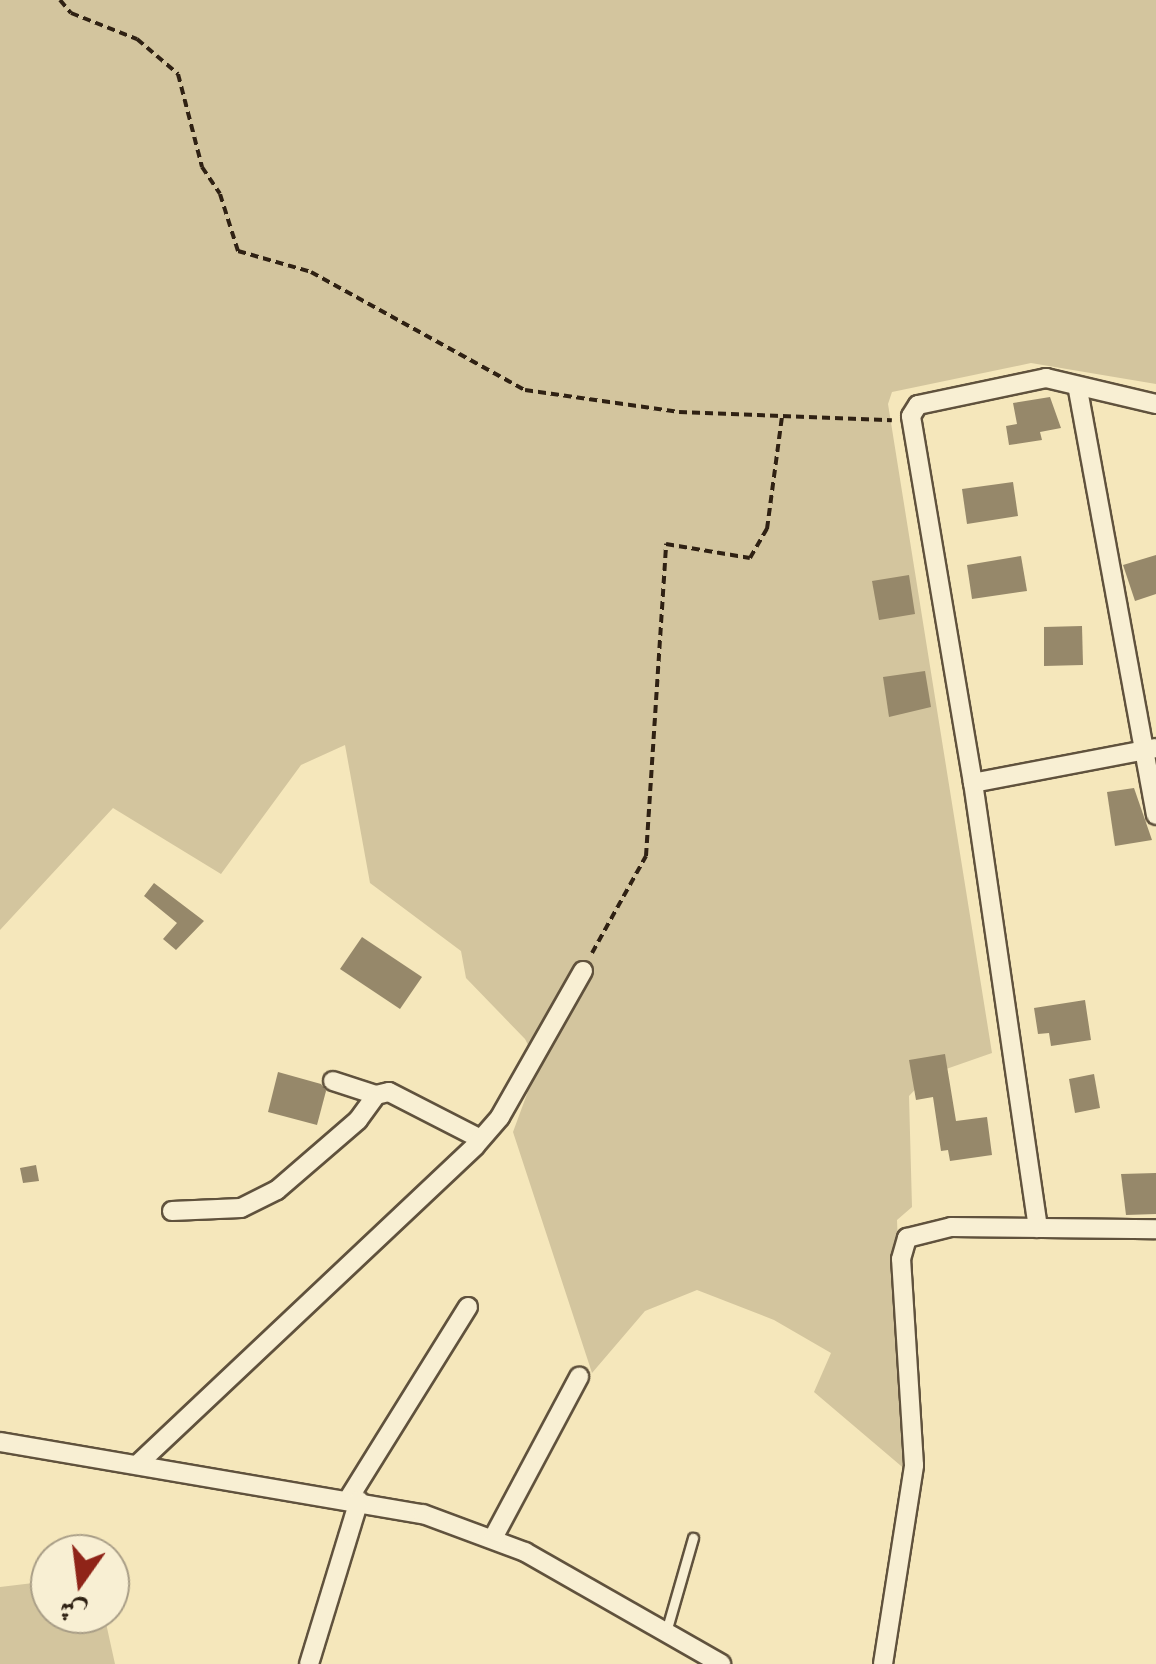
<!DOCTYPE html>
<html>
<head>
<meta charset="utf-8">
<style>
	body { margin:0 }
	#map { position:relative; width:1156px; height:1664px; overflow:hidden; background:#f5e7bb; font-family:"IM FELL Great Primer",Amiri,serif }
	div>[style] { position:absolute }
	.green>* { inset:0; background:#d3c59e }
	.building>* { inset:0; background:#96886a }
	.path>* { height:4px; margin-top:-2px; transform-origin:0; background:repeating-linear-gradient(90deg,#2f2113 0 8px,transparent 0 13px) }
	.roads { filter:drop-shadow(2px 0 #60523d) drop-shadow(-2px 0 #60523d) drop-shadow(0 2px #60523d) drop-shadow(0 -2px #60523d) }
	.lane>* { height:9px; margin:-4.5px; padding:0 4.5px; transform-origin:4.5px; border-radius:4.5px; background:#f8efd3 }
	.street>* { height:18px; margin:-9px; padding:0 9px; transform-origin:9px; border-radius:9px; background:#f8efd3 }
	span { translate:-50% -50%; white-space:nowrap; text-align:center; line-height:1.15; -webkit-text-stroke:9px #f8efd3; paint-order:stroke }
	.north { position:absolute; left:30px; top:1534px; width:100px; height:100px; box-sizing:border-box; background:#f8efd3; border:2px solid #a89d86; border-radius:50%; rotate:194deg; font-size:28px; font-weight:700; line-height:40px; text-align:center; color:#2f2113 }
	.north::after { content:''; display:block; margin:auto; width:35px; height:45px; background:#8f2418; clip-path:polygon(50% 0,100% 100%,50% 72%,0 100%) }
</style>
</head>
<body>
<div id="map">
	<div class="green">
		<div style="clip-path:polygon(0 0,1156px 0,1156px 384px,1031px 363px,892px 392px,888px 404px,992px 1053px,929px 1075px,909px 1096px,912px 1207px,897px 1220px,907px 1471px,814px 1392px,831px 1353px,774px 1320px,697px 1290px,645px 1311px,592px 1373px,513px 1132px,538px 1064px,525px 1039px,466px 978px,461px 951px,370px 883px,345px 745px,301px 765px,221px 874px,113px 808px,0 930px)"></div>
		<div style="clip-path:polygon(50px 1581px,50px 1614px,104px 1614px,115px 1664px,0 1664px,0 1587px)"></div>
	</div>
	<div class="building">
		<div style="clip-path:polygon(1050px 397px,1061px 428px,1040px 432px,1042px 440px,1009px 445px,1006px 426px,1017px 424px,1013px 403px)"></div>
		<div style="clip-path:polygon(1013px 482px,1018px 516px,967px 524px,962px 489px)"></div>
		<div style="clip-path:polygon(1156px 555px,1156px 594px,1135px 601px,1123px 565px)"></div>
		<div style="clip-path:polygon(1021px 556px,1027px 591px,972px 599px,967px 565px)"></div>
		<div style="clip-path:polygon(909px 575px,915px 614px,879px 620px,872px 581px)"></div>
		<div style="clip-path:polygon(1082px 626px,1083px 665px,1044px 666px,1044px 627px)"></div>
		<div style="clip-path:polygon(925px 671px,931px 707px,889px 717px,883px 677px)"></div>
		<div style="clip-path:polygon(1134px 788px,1152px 840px,1115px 846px,1107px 792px)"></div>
		<div style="clip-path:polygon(154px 883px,204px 921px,176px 950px,163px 939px,177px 923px,144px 896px)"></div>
		<div style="clip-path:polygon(362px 937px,422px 977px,400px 1009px,340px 969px)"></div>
		<div style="clip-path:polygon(1085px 1000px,1091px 1040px,1051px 1046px,1049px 1033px,1038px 1034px,1034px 1008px)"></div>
		<div style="clip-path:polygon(945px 1054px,956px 1121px,987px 1117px,992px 1155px,950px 1161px,948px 1150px,941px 1151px,933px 1097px,916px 1100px,909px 1060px)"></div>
		<div style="clip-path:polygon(278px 1072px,321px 1084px,326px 1091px,317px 1125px,268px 1112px)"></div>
		<div style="clip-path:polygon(1094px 1074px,1100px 1108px,1075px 1113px,1069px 1079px)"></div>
		<div style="clip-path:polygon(36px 1165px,39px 1181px,23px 1183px,20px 1168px)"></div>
		<div style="clip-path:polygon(1156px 1173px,1156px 1214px,1126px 1215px,1121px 1174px)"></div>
	</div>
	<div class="path">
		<div style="left:60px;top:0;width:17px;rotate:50deg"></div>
		<div style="left:71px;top:13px;width:71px;rotate:21.5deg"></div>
		<div style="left:137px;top:39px;width:54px;rotate:40.5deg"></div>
		<div style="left:178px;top:74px;width:96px;rotate:75.5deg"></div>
		<div style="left:202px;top:167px;width:32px;rotate:56deg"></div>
		<div style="left:220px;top:194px;width:60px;rotate:72.5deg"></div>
		<div style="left:238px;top:251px;width:76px;rotate:16deg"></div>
		<div style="left:311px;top:272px;width:244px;rotate:28.9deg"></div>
		<div style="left:525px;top:390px;width:156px;rotate:8.1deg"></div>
		<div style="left:679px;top:412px;width:213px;rotate:2.2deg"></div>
		<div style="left:592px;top:953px;width:111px;rotate:-60.9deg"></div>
		<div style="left:646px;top:856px;width:313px;rotate:-86.3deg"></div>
		<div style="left:666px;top:544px;width:85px;rotate:9.5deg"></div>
		<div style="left:750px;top:558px;width:34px;rotate:-60deg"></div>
		<div style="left:767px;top:529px;width:114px;rotate:-82.4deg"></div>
	</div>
	<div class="roads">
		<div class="lane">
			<div style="left:666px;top:1632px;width:98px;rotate:-74deg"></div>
		</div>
		<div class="street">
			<div style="left:1078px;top:390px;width:432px;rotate:79.6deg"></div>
			<div style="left:973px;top:783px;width:186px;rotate:-10.8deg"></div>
			<div style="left:333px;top:1081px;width:45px;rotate:18deg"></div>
			<div style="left:172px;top:1211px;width:69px;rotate:-2.5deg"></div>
			<div style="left:241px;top:1208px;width:40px;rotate:-26.6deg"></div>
			<div style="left:277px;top:1190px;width:107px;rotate:-40.8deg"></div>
			<div style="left:358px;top:1120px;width:31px;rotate:-54deg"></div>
			<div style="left:376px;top:1095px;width:13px;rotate:-13deg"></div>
			<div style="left:389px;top:1092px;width:103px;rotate:27.1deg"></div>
			<div style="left:1038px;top:1228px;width:450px;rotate:-98.3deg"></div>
			<div style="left:973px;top:783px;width:372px;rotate:-99.6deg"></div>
			<div style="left:911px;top:416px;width:13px;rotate:-58deg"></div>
			<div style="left:918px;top:405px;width:131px;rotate:-11.9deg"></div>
			<div style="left:1046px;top:378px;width:113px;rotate:13.3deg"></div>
			<div style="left:0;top:1442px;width:429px;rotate:9.7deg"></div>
			<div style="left:423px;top:1514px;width:109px;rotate:20.4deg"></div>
			<div style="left:525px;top:1552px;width:226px;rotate:29.7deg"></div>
			<div style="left:139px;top:1463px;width:462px;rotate:-43.3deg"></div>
			<div style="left:475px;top:1146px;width:38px;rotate:-49deg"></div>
			<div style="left:500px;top:1117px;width:168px;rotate:-60.4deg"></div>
			<div style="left:349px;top:1498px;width:225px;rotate:-58.1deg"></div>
			<div style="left:493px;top:1538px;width:183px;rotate:-61.9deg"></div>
			<div style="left:309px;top:1664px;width:171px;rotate:-73deg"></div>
			<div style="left:883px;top:1664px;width:201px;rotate:-81.1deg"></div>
			<div style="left:914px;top:1465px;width:206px;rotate:-93.6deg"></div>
			<div style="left:901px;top:1259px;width:22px;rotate:-74deg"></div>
			<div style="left:907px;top:1238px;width:45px;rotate:-14deg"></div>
			<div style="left:951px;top:1227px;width:205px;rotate:0.6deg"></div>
		</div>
	</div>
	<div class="north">ش</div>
</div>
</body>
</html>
